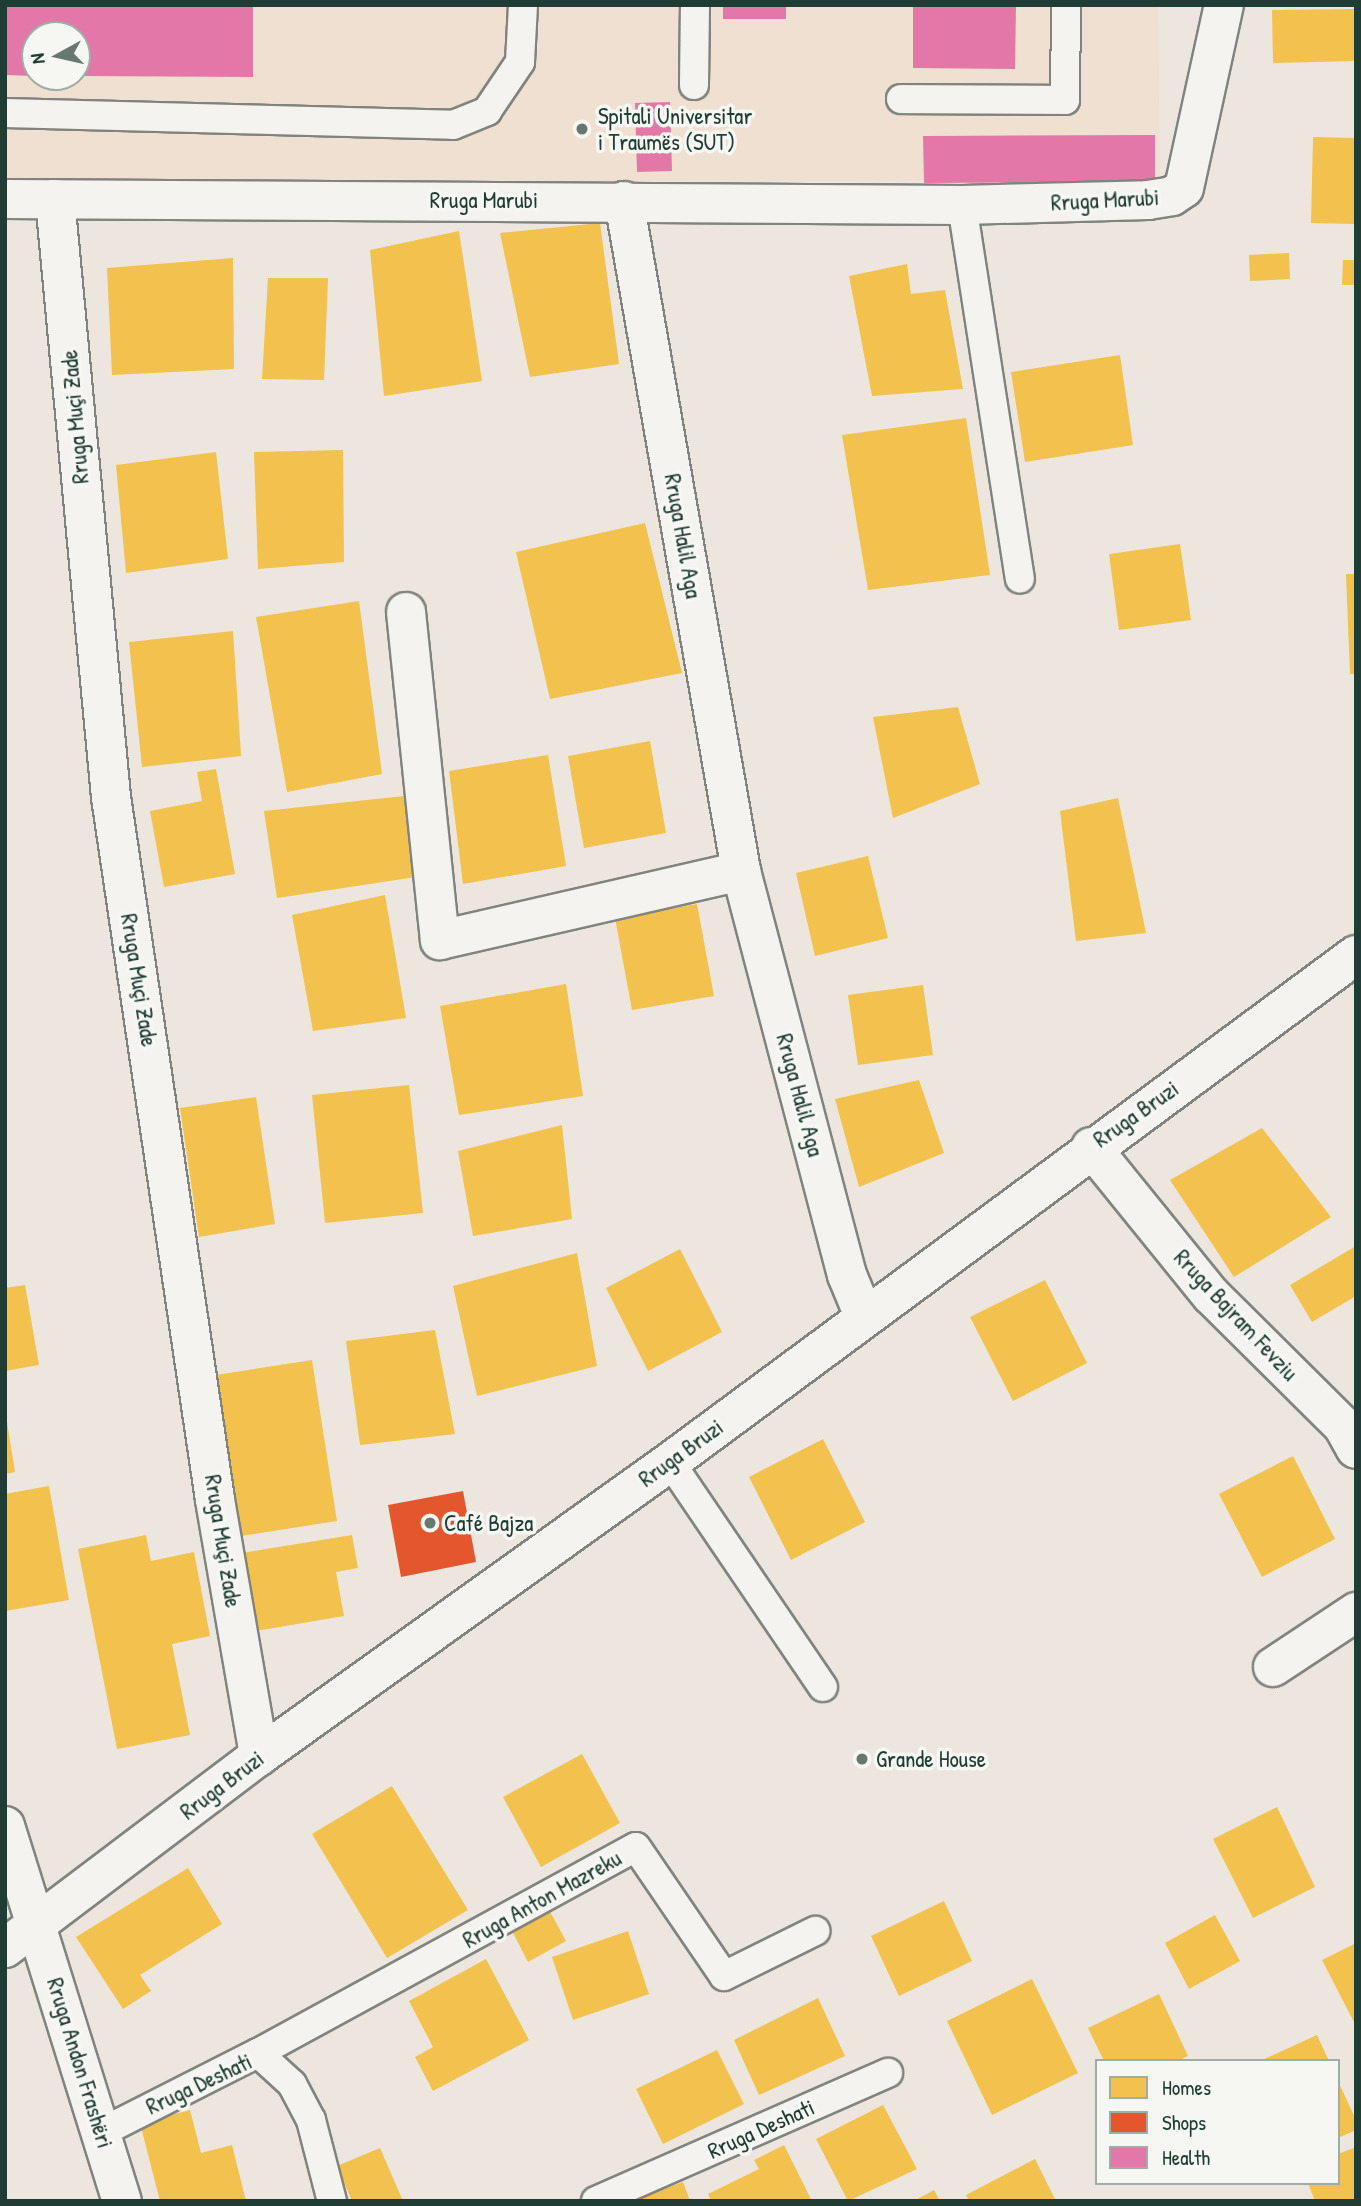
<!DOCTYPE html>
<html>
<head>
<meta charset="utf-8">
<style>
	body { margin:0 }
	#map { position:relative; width:1361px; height:2206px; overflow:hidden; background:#ede6de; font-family:"Patrick Hand",sans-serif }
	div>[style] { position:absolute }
	.built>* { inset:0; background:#efe0d1 }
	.homes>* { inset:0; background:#f2c14e }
	.shops>* { inset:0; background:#e4572e }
	.health>* { inset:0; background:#e377a8 }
	.roads { filter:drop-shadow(2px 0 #81847e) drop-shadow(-2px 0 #81847e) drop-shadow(0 2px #81847e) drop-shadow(0 -2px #81847e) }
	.service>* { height:28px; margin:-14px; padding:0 14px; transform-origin:14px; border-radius:14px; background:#f4f3f0 }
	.minor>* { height:38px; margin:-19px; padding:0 19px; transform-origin:19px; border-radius:19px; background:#f4f3f0 }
	.dots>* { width:19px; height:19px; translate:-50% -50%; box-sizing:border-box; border:4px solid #f6f6f2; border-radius:50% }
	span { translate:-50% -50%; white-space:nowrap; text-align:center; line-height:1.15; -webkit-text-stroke:7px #f6f6f2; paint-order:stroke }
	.poi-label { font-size:23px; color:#1f3d34 }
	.left { translate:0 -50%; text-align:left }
	.street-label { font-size:23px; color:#1f3d34 }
	.frame { position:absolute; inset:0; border:7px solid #1f3d34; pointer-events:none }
	.legend { position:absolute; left:1095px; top:2059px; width:245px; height:126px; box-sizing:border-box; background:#f6f6f2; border:2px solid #a0aca6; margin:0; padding:9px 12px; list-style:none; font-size:21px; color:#1f3d34 }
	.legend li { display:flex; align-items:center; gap:14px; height:35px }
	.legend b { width:35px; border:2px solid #a0aca6 }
	.north { position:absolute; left:21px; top:21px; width:70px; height:70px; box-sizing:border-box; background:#f6f6f2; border:2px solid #a0aca6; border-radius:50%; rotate:262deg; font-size:19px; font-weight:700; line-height:28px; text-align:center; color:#1f3d34 }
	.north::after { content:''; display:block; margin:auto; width:24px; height:32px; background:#677870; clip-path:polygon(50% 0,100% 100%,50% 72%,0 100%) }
</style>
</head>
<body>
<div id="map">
	<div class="built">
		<div style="clip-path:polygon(evenodd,5px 5px,1158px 5px,1160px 181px,5px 181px,5px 5px,35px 35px,77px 35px,77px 77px,35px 77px,35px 35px)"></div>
	</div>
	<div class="homes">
		<div style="clip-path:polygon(1356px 9px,1356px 61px,1273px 63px,1272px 10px)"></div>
		<div style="clip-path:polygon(1313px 137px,1356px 138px,1356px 224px,1311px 223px)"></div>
		<div style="clip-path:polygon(600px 223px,619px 364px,530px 377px,500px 233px)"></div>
		<div style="clip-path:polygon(459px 231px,482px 381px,384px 396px,370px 250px)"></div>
		<div style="clip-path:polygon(1289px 253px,1290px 279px,1250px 281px,1249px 255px)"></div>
		<div style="clip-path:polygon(233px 258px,234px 369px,112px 375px,107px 268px)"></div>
		<div style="clip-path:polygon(1343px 260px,1356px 260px,1356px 285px,1342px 285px)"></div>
		<div style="clip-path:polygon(907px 264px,911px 294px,945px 290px,963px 389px,872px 396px,849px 276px)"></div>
		<div style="clip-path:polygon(268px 278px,328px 278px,324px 380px,262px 379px)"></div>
		<div style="clip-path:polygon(1120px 355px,1133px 445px,1025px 462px,1011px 372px)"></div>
		<div style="clip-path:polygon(966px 418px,990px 575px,868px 590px,842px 435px)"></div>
		<div style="clip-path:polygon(343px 450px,344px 562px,258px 569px,254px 452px)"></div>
		<div style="clip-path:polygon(216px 452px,228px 559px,126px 573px,116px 465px)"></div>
		<div style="clip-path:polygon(645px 523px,682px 673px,550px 699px,516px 552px)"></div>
		<div style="clip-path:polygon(1180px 544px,1191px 620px,1119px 630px,1109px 554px)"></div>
		<div style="clip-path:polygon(1346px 574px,1356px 574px,1356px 674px,1350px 674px)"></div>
		<div style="clip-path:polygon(359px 601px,382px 774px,287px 792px,256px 617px)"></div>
		<div style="clip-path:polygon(233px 631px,241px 756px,142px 767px,129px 642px)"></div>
		<div style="clip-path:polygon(958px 707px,980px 784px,893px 818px,873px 717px)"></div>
		<div style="clip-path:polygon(650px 741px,666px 833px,584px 848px,568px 756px)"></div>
		<div style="clip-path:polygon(548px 755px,566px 866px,463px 884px,449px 771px)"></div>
		<div style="clip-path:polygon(216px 769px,235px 874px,164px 887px,150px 811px,202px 801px,197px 772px)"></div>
		<div style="clip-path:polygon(404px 796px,416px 877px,277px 898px,264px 811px)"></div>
		<div style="clip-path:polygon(1118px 798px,1146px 933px,1076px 941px,1060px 811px)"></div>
		<div style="clip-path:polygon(868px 856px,888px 938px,815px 956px,796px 873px)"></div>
		<div style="clip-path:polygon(385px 895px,406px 1018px,313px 1031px,292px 915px)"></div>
		<div style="clip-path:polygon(697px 904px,714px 996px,632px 1010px,615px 918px)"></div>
		<div style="clip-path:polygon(566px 984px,583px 1096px,459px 1115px,440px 1006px)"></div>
		<div style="clip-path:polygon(923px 985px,933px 1055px,858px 1065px,848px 995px)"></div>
		<div style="clip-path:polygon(919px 1080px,944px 1153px,859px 1187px,835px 1099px)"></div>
		<div style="clip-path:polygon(409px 1085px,423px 1213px,325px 1223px,312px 1095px)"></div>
		<div style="clip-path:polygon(256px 1097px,275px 1224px,199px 1237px,180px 1108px)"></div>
		<div style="clip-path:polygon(562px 1125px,572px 1219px,473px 1236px,458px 1151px)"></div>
		<div style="clip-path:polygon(1262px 1128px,1331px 1217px,1234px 1277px,1170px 1180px)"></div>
		<div style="clip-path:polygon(1356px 1246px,1356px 1296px,1312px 1322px,1290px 1285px)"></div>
		<div style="clip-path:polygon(680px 1249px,722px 1332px,648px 1371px,606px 1288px)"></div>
		<div style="clip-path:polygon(577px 1253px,597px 1366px,477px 1396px,453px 1286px)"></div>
		<div style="clip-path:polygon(1045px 1280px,1087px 1363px,1013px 1401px,970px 1317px)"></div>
		<div style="clip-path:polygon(25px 1285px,39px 1365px,5px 1371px,5px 1288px)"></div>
		<div style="clip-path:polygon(435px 1330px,455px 1434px,360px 1445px,346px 1341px)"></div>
		<div style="clip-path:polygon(312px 1360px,337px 1521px,241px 1536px,216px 1375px)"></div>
		<div style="clip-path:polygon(7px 1422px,15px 1472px,5px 1474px,5px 1423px)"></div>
		<div style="clip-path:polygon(823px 1439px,865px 1522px,791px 1560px,749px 1477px)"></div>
		<div style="clip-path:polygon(1293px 1456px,1335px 1539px,1262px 1577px,1219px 1494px)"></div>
		<div style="clip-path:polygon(49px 1486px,69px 1600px,5px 1611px,5px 1494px)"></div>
		<div style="clip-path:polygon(146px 1535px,151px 1561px,194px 1552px,210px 1636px,172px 1644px,190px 1735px,117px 1749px,78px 1549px)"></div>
		<div style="clip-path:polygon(352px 1535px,358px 1568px,336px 1572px,344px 1616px,256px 1631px,242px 1553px)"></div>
		<div style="clip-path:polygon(582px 1754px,620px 1823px,541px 1867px,503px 1797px)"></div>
		<div style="clip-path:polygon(392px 1786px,468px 1910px,387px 1958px,312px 1834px)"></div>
		<div style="clip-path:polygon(1277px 1807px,1315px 1887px,1253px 1918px,1213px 1839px)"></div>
		<div style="clip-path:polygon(188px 1868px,222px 1924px,140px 1975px,151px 1991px,123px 2009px,76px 1937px)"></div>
		<div style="clip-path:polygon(944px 1901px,972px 1961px,899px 1996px,871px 1936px)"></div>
		<div style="clip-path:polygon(547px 1906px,566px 1941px,528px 1962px,509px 1925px)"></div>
		<div style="clip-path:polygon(1215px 1915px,1240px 1961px,1189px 1989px,1165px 1943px)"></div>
		<div style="clip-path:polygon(628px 1931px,649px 1994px,573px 2020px,552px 1957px)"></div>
		<div style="clip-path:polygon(1356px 1943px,1356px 2026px,1322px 1960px)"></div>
		<div style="clip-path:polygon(486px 1959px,529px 2040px,433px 2091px,415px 2057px,433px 2047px,409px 2001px)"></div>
		<div style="clip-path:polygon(1032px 1979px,1078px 2073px,992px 2115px,947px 2021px)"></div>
		<div style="clip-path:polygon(1159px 1994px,1188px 2056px,1177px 2061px,1104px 2061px,1088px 2028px)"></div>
		<div style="clip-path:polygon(818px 1998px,845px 2056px,759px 2095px,734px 2040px)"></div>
		<div style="clip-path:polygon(1317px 2035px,1329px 2061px,1260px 2061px)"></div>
		<div style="clip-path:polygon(717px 2050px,744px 2104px,663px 2144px,636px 2089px)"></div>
		<div style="clip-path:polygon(1338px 2081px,1356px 2120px,1356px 2130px,1338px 2138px)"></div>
		<div style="clip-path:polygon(883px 2105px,917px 2169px,848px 2201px,816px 2139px)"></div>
		<div style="clip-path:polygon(190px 2110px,201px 2153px,232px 2145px,246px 2201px,160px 2201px,140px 2123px)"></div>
		<div style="clip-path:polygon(784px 2145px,812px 2201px,711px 2201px,708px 2194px,759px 2169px,754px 2160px)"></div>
		<div style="clip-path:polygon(1356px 2147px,1356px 2201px,1315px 2201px,1308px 2183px,1338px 2183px,1338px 2154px)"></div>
		<div style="clip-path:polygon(380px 2148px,403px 2201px,352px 2201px,337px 2166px)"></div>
		<div style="clip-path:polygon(1035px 2159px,1056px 2201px,969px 2201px,966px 2195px)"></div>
		<div style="clip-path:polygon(683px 2182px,690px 2201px,634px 2201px,634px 2200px)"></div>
		<div style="clip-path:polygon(934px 2190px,940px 2201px,914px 2201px)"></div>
	</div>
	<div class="shops">
		<div style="clip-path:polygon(463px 1491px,476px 1562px,401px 1577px,388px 1505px)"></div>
	</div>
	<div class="health">
		<div style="clip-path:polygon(5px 5px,253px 5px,253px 77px,77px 76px,77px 35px,35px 35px,35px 76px,5px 75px)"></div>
		<div style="clip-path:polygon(723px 5px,786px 5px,786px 19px,723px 19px)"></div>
		<div style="clip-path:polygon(913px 5px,1016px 5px,1015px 69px,913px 68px)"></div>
		<div style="clip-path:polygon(670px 102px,672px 171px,637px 172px,635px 103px)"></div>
		<div style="clip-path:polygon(1155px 135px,1155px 182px,924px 183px,923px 136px)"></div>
	</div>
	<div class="roads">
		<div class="service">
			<div style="left:694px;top:85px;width:80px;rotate:-89.3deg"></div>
			<div style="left:901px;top:99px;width:164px;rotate:0.3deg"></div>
			<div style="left:1065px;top:100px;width:95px;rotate:-89.4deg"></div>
			<div style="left:5px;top:113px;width:448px;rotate:1.5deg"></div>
			<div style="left:453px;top:125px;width:37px;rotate:-22deg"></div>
			<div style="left:487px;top:111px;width:59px;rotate:-56deg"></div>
			<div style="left:520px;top:62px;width:57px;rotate:-87deg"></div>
			<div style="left:962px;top:205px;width:378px;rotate:81.2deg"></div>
			<div style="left:670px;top:1462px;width:272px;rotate:55.8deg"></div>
			<div style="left:258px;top:2053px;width:430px;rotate:-28.6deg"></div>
			<div style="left:636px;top:1847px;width:156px;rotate:55.7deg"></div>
			<div style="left:724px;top:1976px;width:102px;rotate:-26.3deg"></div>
			<div style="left:102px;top:2132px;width:175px;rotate:-26.9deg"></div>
			<div style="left:258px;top:2053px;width:46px;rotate:42.4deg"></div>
			<div style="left:292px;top:2084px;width:41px;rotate:62.2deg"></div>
			<div style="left:311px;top:2120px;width:84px;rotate:75.5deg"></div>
			<div style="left:596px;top:2201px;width:319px;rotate:-23.7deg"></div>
		</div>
		<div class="minor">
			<div style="left:5px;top:199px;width:957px;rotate:0.36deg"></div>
			<div style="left:962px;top:205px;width:186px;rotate:-1.5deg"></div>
			<div style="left:1148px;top:200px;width:24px;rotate:-9deg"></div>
			<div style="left:1172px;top:196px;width:14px;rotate:-34deg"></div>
			<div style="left:1184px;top:188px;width:187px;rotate:-77.7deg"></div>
			<div style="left:55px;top:199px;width:601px;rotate:84.65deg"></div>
			<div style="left:111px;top:797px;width:711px;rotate:81.58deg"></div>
			<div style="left:215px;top:1500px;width:260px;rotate:80.2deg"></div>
			<div style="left:624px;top:201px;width:680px;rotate:80.09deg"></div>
			<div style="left:741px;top:871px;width:418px;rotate:75.3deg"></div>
			<div style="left:847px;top:1275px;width:44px;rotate:67.5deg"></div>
			<div style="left:406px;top:612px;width:330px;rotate:84.1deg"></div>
			<div style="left:440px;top:940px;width:309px;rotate:-12.9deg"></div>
			<div style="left:1091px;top:1147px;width:191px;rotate:51deg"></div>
			<div style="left:1211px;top:1295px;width:186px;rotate:44.8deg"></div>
			<div style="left:1343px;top:1426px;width:26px;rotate:61deg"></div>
			<div style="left:1273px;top:1667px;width:100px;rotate:-33.5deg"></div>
			<div style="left:5px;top:1826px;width:393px;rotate:72.7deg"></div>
			<div style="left:5px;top:1948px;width:318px;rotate:-37.1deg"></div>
			<div style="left:259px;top:1756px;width:505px;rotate:-35.58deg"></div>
			<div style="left:670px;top:1462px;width:853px;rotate:-36.47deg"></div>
		</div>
	</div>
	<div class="dots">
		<div style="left:582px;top:129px;background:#677870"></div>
		<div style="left:430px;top:1523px;background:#677870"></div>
		<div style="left:862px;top:1759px;background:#677870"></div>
	</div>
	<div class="poi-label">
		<span class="left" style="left:598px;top:129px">Spitali Universitar<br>i Traumës (SUT)</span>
		<span class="left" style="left:444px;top:1523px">Café Bajza</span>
		<span class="left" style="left:876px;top:1759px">Grande House</span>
	</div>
	<div class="street-label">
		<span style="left:484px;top:200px">Rruga Marubi</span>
		<span style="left:1105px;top:200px;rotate:-3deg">Rruga Marubi</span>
		<span style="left:75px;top:417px;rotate:-95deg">Rruga Muçi Zade</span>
		<span style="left:683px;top:536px;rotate:80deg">Rruga Halil Aga</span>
		<span style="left:139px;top:980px;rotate:81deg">Rruga Muçi Zade</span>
		<span style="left:800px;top:1095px;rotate:75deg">Rruga Halil Aga</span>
		<span style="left:1136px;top:1114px;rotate:-35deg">Rruga Bruzi</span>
		<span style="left:1236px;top:1315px;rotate:47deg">Rruga Bajram Fevziu</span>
		<span style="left:681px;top:1453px;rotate:-36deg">Rruga Bruzi</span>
		<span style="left:223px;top:1541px;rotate:81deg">Rruga Muçi Zade</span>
		<span style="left:222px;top:1785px;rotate:-37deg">Rruga Bruzi</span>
		<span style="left:542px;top:1899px;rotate:-29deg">Rruga Anton Mazreku</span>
		<span style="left:80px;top:2063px;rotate:73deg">Rruga Andon Frashëri</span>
		<span style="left:199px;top:2084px;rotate:-25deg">Rruga Deshati</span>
		<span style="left:761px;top:2129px;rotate:-24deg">Rruga Deshati</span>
	</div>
	<div class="frame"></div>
	<ul class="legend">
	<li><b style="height:19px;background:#f2c14e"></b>Homes</li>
	<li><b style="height:19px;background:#e4572e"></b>Shops</li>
	<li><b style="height:19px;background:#e377a8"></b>Health</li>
	</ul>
	<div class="north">N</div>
</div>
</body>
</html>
